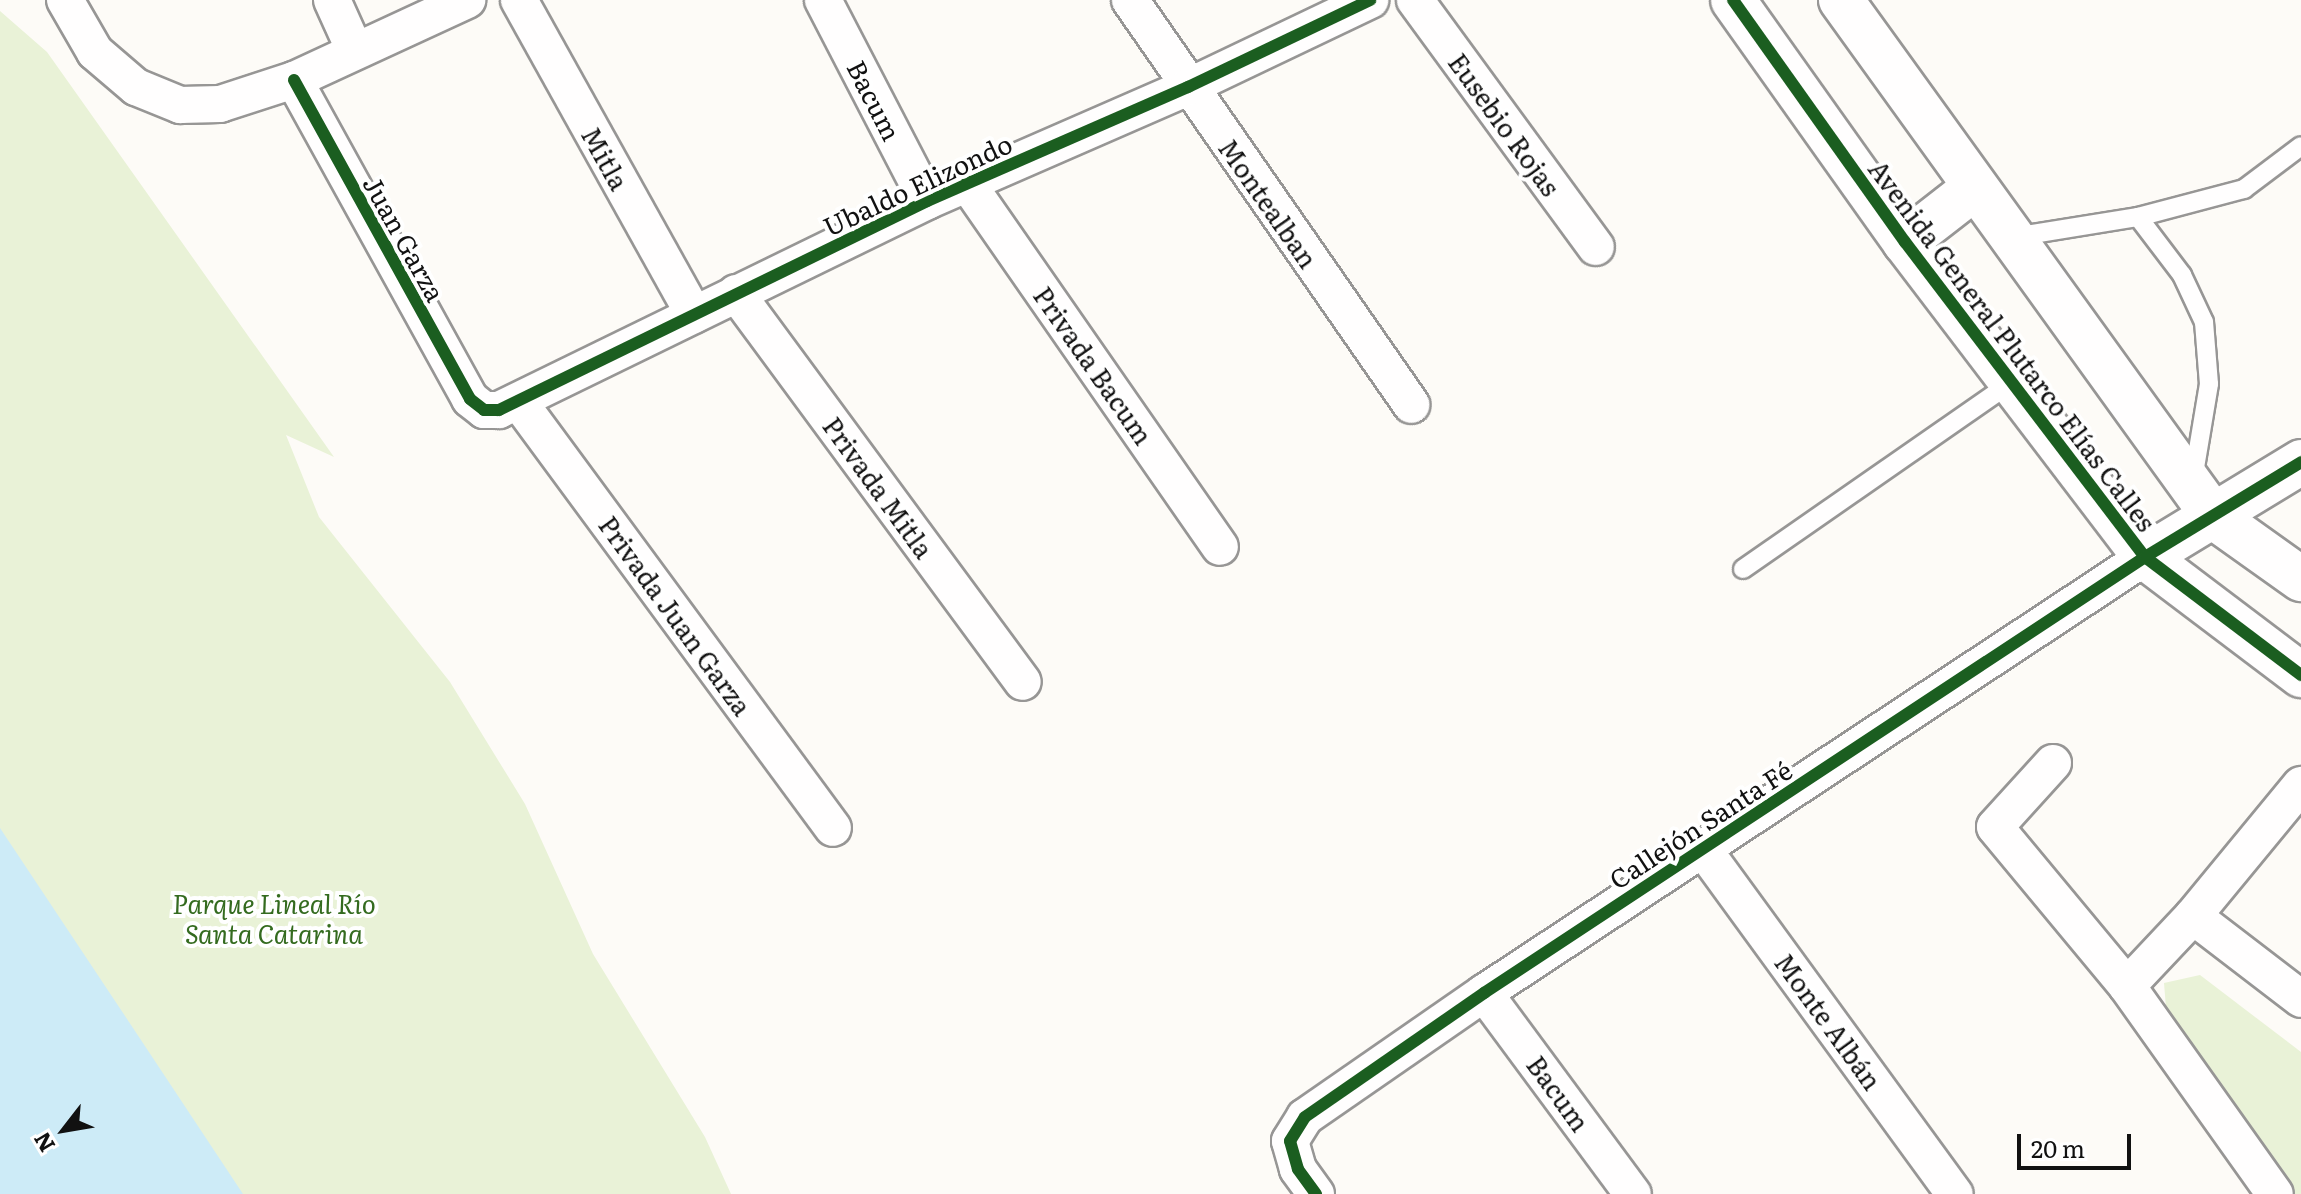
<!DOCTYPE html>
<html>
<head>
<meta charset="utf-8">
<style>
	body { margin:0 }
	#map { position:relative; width:2301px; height:1194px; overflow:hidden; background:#fdfbf7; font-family:Literata,serif }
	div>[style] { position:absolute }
	.green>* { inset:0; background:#e9f2d7 }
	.water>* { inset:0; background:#cdebf7 }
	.roads { filter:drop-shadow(2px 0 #979695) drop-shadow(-2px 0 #979695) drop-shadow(0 2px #979695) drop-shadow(0 -2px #979695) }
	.service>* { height:18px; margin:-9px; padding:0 9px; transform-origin:9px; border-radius:9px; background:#fffefe }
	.minor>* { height:36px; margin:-18px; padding:0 18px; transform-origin:18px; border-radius:18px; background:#fffefe }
	.tertiary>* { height:44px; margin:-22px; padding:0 22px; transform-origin:22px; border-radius:22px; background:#fffefe }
	.cycleway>* { height:12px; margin:-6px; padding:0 6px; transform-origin:6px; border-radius:6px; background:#1b5e20 }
	span { translate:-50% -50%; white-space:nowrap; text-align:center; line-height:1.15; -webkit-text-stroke:8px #fff; paint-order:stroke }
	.street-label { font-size:26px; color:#111 }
	.park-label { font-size:26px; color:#346b1f; font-style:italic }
	.north { position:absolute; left:24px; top:1090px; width:80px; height:80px; -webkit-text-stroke:6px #fff; paint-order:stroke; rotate:239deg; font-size:22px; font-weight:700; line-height:32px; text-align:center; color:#111 }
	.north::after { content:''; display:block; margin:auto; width:28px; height:36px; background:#111; clip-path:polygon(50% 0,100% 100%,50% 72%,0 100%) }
	.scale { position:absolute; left:2017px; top:1134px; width:114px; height:36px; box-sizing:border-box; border:4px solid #111; border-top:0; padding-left:10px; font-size:24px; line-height:28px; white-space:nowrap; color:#111; -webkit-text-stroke:6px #fff; paint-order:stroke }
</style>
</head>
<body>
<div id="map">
	<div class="green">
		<div style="clip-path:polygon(0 11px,47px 52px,334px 457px,286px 435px,319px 517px,450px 682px,525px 804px,593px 954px,705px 1137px,731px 1194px,0 1194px)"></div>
		<div style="clip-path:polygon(2200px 975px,2301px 1052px,2301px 1194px,2291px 1194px,2167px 1020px,2164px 983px)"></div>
	</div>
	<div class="water">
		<div style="clip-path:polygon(0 828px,133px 1028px,243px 1194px,0 1194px)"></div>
	</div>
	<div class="roads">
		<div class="service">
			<div style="left:2138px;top:217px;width:73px;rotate:52.8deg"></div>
			<div style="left:2182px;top:275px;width:52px;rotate:64.9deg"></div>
			<div style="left:2204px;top:322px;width:62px;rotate:85.4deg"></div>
			<div style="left:2209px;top:384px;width:97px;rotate:99.5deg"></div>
			<div style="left:2014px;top:237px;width:126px;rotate:-9.2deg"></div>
			<div style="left:2138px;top:217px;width:110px;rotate:-14.8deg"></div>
			<div style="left:2244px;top:189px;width:71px;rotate:-37deg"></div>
			<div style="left:1743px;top:569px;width:329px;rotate:-34.8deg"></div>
		</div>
		<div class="minor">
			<div style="left:65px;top:0;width:60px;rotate:60deg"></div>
			<div style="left:95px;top:52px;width:54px;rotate:40.5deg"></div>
			<div style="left:136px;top:87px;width:48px;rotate:22.2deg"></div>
			<div style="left:180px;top:105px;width:40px;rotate:-1.4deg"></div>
			<div style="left:220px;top:104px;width:78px;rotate:-18deg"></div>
			<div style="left:294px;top:80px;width:191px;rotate:-24.8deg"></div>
			<div style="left:332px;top:0;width:56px;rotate:65.7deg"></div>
			<div style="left:519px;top:0;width:360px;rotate:60.9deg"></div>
			<div style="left:823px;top:0;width:226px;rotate:62.6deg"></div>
			<div style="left:1130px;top:0;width:493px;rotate:55.2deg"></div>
			<div style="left:1415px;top:0;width:306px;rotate:53.8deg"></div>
			<div style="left:294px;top:80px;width:364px;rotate:61.1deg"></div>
			<div style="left:470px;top:399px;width:18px;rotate:38deg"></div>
			<div style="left:484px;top:410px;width:15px"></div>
			<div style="left:499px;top:410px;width:476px;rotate:-26deg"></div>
			<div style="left:927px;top:201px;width:285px;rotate:-23.6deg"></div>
			<div style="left:1188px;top:87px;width:202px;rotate:-25.5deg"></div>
			<div style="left:967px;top:183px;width:443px;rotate:55.2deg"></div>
			<div style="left:736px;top:293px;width:483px;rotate:53.6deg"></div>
			<div style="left:519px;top:402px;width:529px;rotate:53.61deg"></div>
			<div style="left:2053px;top:763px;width:86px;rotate:132.2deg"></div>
			<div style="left:1995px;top:827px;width:207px;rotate:50.3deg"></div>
			<div style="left:2127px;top:986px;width:255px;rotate:54.6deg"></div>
			<div style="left:1703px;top:849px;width:427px;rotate:53.9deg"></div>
			<div style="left:2193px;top:916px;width:136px;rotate:37.5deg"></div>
			<div style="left:2127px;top:986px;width:96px;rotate:-46.7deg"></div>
			<div style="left:2193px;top:916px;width:170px;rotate:-50.5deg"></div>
			<div style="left:1484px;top:993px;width:250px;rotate:53.5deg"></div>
			<div style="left:1316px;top:1194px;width:31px;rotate:-126deg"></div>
			<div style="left:1298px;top:1169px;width:29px;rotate:-106deg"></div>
			<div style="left:1290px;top:1141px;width:28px;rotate:-58deg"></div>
			<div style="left:1305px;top:1117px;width:218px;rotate:-34.7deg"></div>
			<div style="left:1484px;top:993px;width:792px;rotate:-33.41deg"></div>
		</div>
		<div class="tertiary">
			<div style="left:1733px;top:0;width:297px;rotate:54.6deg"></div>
			<div style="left:1905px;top:242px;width:396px;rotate:52.7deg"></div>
			<div style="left:2145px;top:557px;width:196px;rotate:37.1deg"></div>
			<div style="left:1841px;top:0;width:638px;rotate:54.19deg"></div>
			<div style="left:2214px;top:517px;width:107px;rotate:35.5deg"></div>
			<div style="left:1905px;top:242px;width:86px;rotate:-37.9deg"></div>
			<div style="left:2145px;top:557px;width:183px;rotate:-31.3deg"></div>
		</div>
	</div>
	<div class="cycleway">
		<div style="left:1733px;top:0;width:297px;rotate:54.6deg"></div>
		<div style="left:1905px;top:242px;width:396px;rotate:52.7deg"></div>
		<div style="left:2145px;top:557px;width:196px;rotate:37.1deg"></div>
		<div style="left:294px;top:80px;width:364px;rotate:61.1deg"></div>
		<div style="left:470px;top:399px;width:18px;rotate:38deg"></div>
		<div style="left:484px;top:410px;width:15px"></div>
		<div style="left:499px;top:410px;width:476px;rotate:-26deg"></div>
		<div style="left:927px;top:201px;width:285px;rotate:-23.6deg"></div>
		<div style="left:1188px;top:87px;width:202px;rotate:-25.5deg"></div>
		<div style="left:1316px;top:1194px;width:31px;rotate:-126deg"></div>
		<div style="left:1298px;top:1169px;width:29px;rotate:-106deg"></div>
		<div style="left:1290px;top:1141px;width:28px;rotate:-58deg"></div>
		<div style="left:1305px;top:1117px;width:218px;rotate:-34.7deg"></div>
		<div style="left:1484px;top:993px;width:792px;rotate:-33.41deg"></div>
		<div style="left:2145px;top:557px;width:183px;rotate:-31.3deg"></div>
	</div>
	<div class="street-label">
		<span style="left:875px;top:100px;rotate:63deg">Bacum</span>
		<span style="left:1505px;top:124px;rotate:54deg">Eusebio Rojas</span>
		<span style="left:606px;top:158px;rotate:61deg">Mitla</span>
		<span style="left:917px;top:184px;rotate:-25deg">Ubaldo Elizondo</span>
		<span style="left:1269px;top:203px;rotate:55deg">Montealban</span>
		<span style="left:405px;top:238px;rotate:61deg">Juan Garza</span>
		<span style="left:2013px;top:345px;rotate:53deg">Avenida General Plutarco Elías Calles</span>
		<span style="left:1094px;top:365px;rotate:55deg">Privada Bacum</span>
		<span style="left:879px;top:487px;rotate:54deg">Privada Mitla</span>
		<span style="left:676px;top:615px;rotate:54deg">Privada Juan Garza</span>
		<span style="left:1700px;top:824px;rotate:-33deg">Callejón Santa Fé</span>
		<span style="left:1829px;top:1021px;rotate:54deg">Monte Albán</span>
		<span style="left:1559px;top:1093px;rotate:54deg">Bacum</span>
	</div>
	<div class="park-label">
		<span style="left:274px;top:918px">Parque Lineal Río<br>Santa Catarina</span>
	</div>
	<div class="north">N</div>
	<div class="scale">20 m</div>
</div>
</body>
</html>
